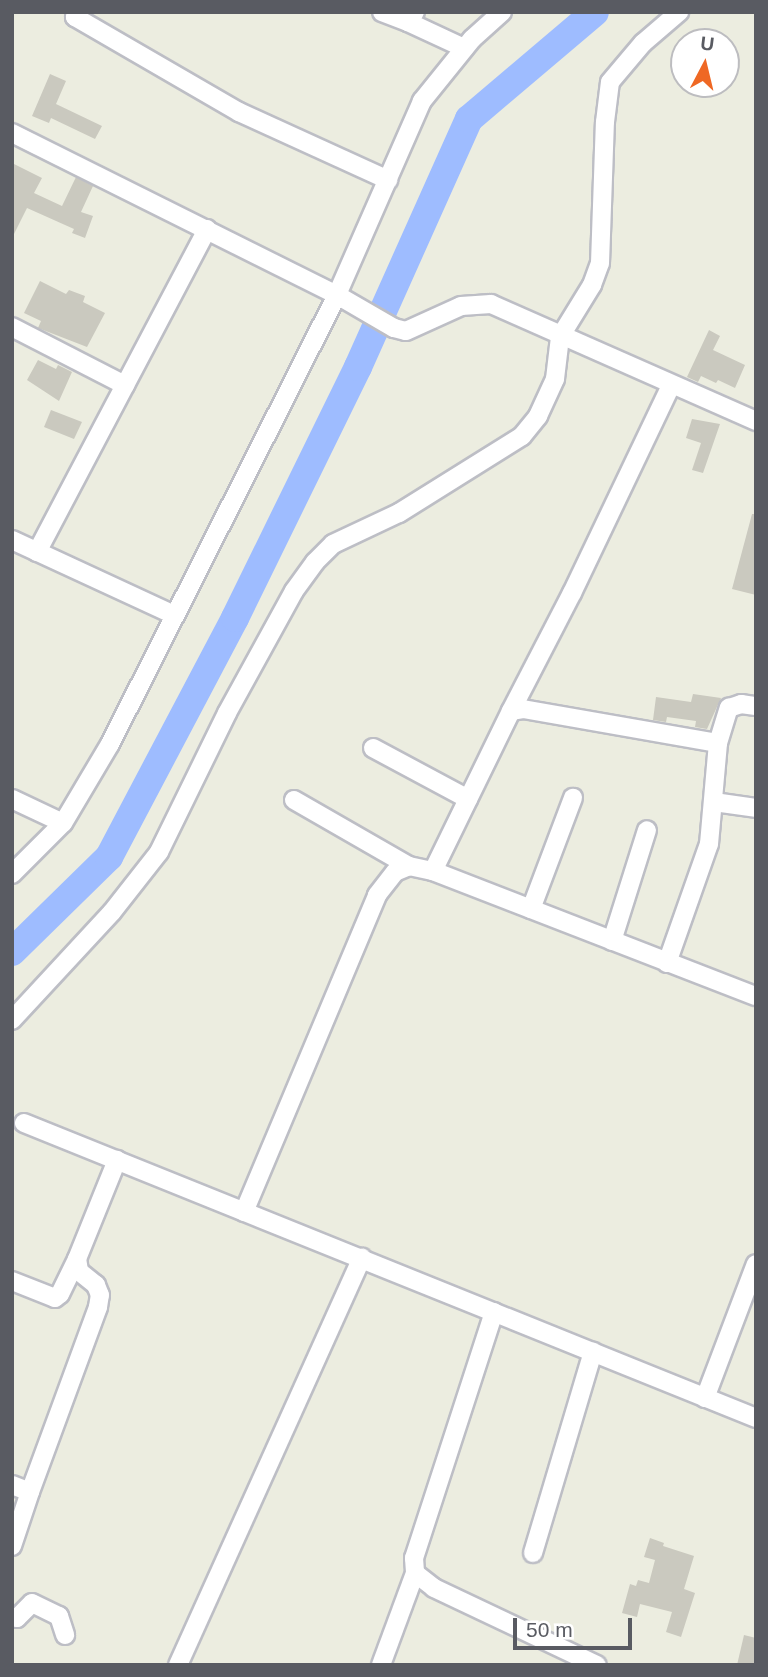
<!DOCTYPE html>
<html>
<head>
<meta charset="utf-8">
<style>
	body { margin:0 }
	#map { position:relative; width:768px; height:1677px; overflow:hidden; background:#ecede0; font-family:Helvetica,sans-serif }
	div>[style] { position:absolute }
	.river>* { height:28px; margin:-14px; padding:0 14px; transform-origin:14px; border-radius:14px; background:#9ebcff }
	.building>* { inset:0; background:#cac9bf }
	.roads { filter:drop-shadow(2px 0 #bdbec5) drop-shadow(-2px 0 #bdbec5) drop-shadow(0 2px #bdbec5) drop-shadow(0 -2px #bdbec5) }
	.street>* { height:18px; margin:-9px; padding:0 9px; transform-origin:9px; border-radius:9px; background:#fff }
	span { translate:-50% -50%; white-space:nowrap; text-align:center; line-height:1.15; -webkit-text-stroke:5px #fff; paint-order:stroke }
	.frame { position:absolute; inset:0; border:14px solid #595b62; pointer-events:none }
	.north { position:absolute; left:670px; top:28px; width:70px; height:70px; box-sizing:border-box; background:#fff; border:2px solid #bdbdc0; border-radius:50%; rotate:7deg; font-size:19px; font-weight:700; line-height:28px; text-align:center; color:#595b62 }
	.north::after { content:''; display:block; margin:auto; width:24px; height:32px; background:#ef6824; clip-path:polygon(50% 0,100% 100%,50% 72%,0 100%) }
	.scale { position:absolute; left:513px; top:1618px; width:119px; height:32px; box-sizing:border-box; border:4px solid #595b62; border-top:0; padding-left:9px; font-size:21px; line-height:24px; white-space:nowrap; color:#595b62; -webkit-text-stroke:5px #fff; paint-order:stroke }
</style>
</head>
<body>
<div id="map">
	<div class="river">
		<div style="left:12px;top:952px;width:136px;rotate:-44.4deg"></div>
		<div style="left:109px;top:857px;width:270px;rotate:-62.2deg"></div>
		<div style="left:235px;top:618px;width:280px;rotate:-63.9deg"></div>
		<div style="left:358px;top:367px;width:272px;rotate:-65.9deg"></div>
		<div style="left:469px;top:119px;width:165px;rotate:-40.3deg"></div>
	</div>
	<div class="building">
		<div style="clip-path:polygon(50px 74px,66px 81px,56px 104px,102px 126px,95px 139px,51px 118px,49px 123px,32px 116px)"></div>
		<div style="clip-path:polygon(12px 163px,42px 178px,34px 193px,62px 206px,76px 177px,93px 186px,81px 212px,93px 216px,85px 238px,72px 233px,74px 229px,27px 208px,12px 238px)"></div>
		<div style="clip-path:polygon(40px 281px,66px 294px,69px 290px,85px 296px,83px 302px,105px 313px,87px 347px,38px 328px,41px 321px,24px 313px)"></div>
		<div style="clip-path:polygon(709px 330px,720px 336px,713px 350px,745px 365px,735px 388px,718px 380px,716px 383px,701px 376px,698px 382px,687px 377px)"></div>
		<div style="clip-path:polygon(38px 360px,56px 369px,58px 365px,72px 372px,59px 401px,27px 380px)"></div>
		<div style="clip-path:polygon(51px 410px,82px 422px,74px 439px,44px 427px)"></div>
		<div style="clip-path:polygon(692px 419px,720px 424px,703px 473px,692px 470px,701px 443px,686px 438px)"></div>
		<div style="clip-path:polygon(752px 514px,756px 514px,756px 595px,732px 589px)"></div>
		<div style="clip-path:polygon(693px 694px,721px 698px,707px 729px,695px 727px,696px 721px,667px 717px,666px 722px,653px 720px,656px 697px,691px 702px)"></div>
		<div style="clip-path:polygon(650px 1538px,664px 1543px,663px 1546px,694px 1556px,684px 1589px,695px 1593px,681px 1637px,666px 1632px,672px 1612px,640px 1604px,637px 1617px,622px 1613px,630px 1584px,636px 1586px,638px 1580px,649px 1583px,655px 1560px,644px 1557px)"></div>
		<div style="clip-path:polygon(744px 1635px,756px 1638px,754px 1665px,737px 1665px)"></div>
	</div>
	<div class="roads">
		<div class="street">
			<div style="left:78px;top:12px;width:6px;rotate:121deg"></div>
			<div style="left:75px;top:17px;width:190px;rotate:30.1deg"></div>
			<div style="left:239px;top:112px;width:164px;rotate:24.5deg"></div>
			<div style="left:382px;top:12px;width:28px;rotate:21deg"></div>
			<div style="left:408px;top:22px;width:12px;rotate:-55deg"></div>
			<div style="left:502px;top:12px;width:40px;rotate:138deg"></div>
			<div style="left:472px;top:39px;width:80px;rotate:128.9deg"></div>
			<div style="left:422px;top:101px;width:212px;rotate:113.7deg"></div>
			<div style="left:337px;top:295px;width:66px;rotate:30.1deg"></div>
			<div style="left:394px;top:328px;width:12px;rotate:14deg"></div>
			<div style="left:406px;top:331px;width:60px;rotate:-24.4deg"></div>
			<div style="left:461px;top:306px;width:30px;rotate:-4deg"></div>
			<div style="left:491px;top:304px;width:290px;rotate:23.8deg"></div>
			<div style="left:408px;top:22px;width:62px;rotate:24.9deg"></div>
			<div style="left:12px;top:133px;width:363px;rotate:26.5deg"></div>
			<div style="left:337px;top:295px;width:503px;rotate:116.82deg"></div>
			<div style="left:110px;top:744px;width:92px;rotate:120.7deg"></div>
			<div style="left:63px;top:823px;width:72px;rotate:135deg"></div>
			<div style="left:12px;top:327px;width:127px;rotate:27.2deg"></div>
			<div style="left:12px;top:540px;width:179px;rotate:24.8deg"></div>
			<div style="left:37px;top:552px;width:365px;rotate:-62.2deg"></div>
			<div style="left:511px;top:711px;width:133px;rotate:-62.7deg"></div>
			<div style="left:572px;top:593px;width:230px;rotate:-64.5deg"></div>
			<div style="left:373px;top:748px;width:108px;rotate:28.2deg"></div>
			<div style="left:12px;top:799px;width:56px;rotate:25.2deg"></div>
			<div style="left:294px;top:800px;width:133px;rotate:29.9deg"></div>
			<div style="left:714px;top:802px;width:42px;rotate:8.1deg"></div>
			<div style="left:433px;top:871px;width:178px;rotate:-64deg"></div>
			<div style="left:511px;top:711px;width:12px;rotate:-9deg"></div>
			<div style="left:523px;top:709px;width:198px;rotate:9.9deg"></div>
			<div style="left:718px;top:743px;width:37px;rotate:-73deg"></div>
			<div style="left:729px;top:708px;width:13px;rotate:-18deg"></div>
			<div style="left:741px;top:704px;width:15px;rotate:8deg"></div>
			<div style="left:531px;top:909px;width:119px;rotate:-69.3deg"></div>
			<div style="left:612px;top:941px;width:116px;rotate:-72.5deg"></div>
			<div style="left:667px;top:963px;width:126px;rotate:-70.6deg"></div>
			<div style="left:709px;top:844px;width:101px;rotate:-84.9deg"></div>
			<div style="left:12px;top:1020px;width:147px;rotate:-47.2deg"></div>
			<div style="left:112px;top:912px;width:76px;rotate:-51.9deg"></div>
			<div style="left:159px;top:852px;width:155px;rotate:-63.9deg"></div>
			<div style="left:227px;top:713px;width:139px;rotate:-61.2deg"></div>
			<div style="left:294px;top:591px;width:36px;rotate:-54deg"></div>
			<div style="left:315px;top:562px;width:25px;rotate:-45deg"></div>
			<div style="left:333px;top:544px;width:73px;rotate:-25.2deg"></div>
			<div style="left:399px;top:513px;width:145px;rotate:-32deg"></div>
			<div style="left:522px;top:436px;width:26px;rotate:-51deg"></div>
			<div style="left:538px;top:416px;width:41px;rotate:-65.3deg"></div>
			<div style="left:555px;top:379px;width:42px;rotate:-83.2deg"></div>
			<div style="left:560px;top:337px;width:61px;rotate:-58.4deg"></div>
			<div style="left:592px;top:285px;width:23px;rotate:-70deg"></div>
			<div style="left:600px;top:263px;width:141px;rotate:-88deg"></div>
			<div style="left:605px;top:122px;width:40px;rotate:-82.9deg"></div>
			<div style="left:610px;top:82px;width:51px;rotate:-49.8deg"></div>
			<div style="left:643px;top:43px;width:48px;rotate:-40.7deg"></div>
			<div style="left:24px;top:1123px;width:789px;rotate:21.95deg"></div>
			<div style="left:244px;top:1212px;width:344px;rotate:-67.2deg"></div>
			<div style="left:377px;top:895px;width:29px;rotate:-52deg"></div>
			<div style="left:395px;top:872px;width:15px;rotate:-23deg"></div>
			<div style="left:409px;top:866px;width:25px;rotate:12deg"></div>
			<div style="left:433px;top:871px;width:346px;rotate:21.2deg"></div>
			<div style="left:12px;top:1281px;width:46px;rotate:21.6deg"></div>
			<div style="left:55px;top:1298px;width:6px;rotate:-39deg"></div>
			<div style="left:60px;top:1294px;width:39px;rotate:-64deg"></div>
			<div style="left:494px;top:1312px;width:259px;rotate:108deg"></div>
			<div style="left:414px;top:1558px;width:15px;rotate:86deg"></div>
			<div style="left:415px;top:1573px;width:24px;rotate:38deg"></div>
			<div style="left:434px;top:1588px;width:180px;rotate:25.3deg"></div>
			<div style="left:705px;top:1398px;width:143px;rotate:-69.2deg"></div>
			<div style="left:12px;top:1485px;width:19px;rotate:21deg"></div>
			<div style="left:30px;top:1492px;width:197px;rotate:-69.8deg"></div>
			<div style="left:98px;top:1307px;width:12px;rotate:-81deg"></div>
			<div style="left:100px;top:1295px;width:11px;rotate:-112deg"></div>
			<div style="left:96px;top:1285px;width:22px;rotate:-141deg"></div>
			<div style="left:79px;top:1271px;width:12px;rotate:-99deg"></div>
			<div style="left:77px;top:1259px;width:107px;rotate:-68deg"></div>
			<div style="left:12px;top:1546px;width:57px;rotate:-71.6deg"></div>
			<div style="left:533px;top:1553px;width:210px;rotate:-73.4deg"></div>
			<div style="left:12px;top:1617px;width:5px;rotate:11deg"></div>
			<div style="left:17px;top:1618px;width:21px;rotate:-45deg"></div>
			<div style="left:32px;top:1603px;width:30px;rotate:26deg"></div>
			<div style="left:59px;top:1616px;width:20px;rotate:72deg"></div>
			<div style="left:178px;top:1665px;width:447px;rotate:-65.7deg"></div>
			<div style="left:381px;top:1665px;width:98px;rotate:-69.7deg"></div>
		</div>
	</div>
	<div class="frame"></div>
	<div class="north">U</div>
	<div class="scale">50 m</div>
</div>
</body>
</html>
